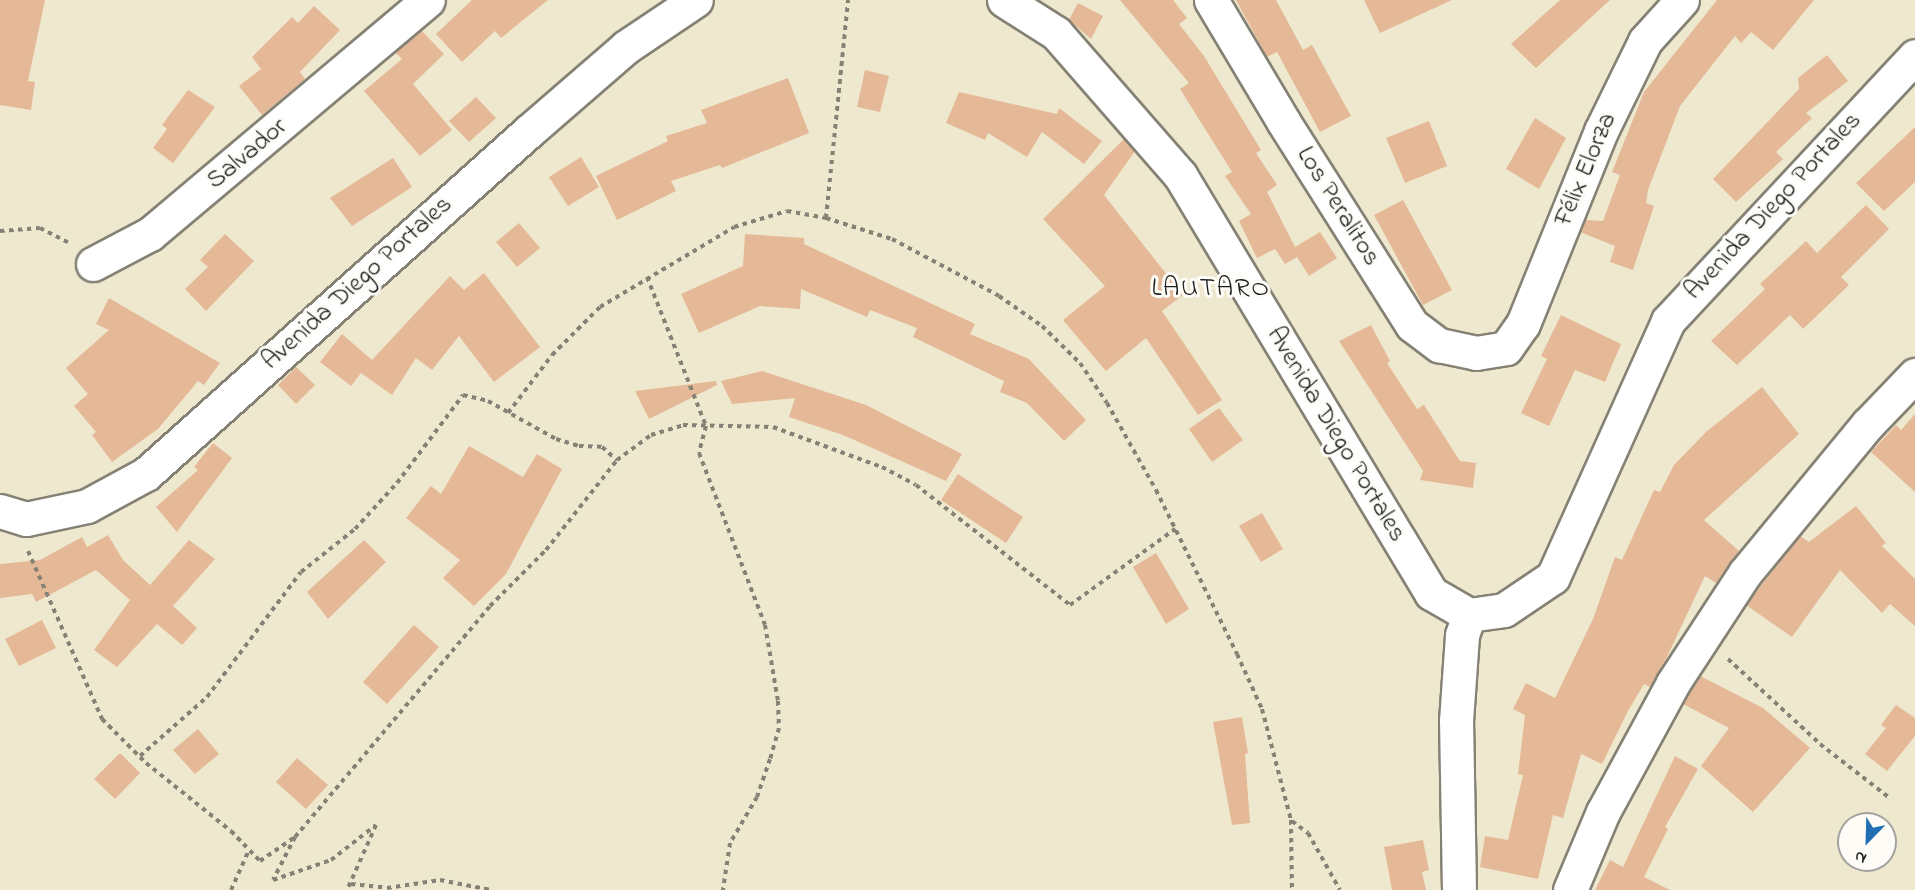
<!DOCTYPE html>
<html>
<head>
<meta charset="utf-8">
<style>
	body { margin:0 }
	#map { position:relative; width:1915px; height:890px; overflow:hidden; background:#eee9ce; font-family:"Indie Flower",sans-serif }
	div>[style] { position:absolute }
	.building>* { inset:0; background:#e5b997 }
	.path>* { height:4px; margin-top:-2px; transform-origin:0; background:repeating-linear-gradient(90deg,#858275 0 4.5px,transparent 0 9px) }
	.roads { filter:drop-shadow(2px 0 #858275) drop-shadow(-2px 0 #858275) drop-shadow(0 2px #858275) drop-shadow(0 -2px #858275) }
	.street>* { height:33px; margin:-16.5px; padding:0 16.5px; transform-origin:16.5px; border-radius:16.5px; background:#fff }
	span { translate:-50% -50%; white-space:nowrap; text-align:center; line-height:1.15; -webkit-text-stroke:6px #fdfcf7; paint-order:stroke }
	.street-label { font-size:26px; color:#1c1c1c }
	.neighbourhood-label { font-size:27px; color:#1c1c1c; letter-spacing:1.5px }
	.north { position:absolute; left:1837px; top:812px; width:60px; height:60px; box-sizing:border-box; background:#fdfcf7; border:2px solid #a3a29f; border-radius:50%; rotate:203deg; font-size:16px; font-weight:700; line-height:24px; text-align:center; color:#1c1c1c }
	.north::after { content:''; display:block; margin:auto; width:21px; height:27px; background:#1f6fb2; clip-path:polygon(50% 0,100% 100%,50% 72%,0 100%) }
</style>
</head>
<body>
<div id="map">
	<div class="building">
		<div style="clip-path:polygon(0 0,45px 0,28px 81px,35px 82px,31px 110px,0 105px)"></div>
		<div style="clip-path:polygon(472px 0,548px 0,501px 38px,495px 31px,462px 62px,436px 34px)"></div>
		<div style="clip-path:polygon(1120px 0,1173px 0,1187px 18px,1179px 24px,1204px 56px,1261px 150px,1256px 153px,1277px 185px,1267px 192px,1295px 247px,1320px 232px,1337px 258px,1309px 276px,1297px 257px,1285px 264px,1275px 249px,1257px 258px,1239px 221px,1251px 214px,1225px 176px,1232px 172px,1180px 89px,1189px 83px)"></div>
		<div style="clip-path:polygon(1236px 0,1276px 0,1303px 50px,1312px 45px,1351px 116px,1320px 132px,1277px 52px,1267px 57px)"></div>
		<div style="clip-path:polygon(1364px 0,1452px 0,1380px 33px)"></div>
		<div style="clip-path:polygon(1560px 0,1610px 0,1536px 68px,1511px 44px)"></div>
		<div style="clip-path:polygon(1717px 0,1814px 0,1773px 50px,1751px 32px,1741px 43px,1735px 36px,1680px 106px,1648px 190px,1646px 203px,1654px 206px,1633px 270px,1610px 262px,1615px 246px,1580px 232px,1585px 220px,1603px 221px,1620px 175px,1612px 172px,1644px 92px)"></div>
		<div style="clip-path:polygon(1078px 3px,1103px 16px,1091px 39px,1069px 20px)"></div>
		<div style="clip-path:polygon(314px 6px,340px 30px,300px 72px,305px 79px,262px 115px,239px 86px,261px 69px,252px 57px,292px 17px,298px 23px)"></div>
		<div style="clip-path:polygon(421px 30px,444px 54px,413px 84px,452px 130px,420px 156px,364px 91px,402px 59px,395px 52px)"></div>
		<div style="clip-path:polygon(1827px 55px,1848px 81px,1806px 113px,1812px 118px,1776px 152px,1783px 159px,1736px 202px,1713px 179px,1799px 89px,1798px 78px)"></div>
		<div style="clip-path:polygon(865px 70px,889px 76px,880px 112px,857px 107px)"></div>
		<div style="clip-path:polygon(788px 78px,809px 133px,722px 168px,720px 165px,671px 181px,676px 191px,617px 220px,596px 176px,668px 141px,666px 136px,707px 123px,701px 110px)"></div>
		<div style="clip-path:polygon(188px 90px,215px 107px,173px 163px,153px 148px,167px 129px,162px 125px)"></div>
		<div style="clip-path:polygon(959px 92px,1057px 114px,1059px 108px,1102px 141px,1084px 164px,1042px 132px,1027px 157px,988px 133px,985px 140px,946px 123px)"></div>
		<div style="clip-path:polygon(476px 97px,496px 118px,469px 142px,449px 121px)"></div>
		<div style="clip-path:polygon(1535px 118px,1566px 138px,1539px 189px,1506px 169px)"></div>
		<div style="clip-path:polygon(1429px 121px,1447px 166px,1405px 183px,1386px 138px)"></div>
		<div style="clip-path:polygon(1915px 127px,1915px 182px,1884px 211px,1856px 183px)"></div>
		<div style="clip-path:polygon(1124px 139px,1135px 151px,1104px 195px,1183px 295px,1162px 311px,1222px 400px,1198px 415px,1146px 338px,1106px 371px,1063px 320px,1105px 286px,1043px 219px)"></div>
		<div style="clip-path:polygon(581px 157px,599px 187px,568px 206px,549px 177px)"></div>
		<div style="clip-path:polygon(393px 158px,412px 187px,352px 226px,330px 198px)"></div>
		<div style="clip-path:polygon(1403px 200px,1452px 290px,1423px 305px,1374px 215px)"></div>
		<div style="clip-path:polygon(1866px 205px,1889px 229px,1841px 277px,1849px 285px,1803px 329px,1790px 315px,1737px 365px,1711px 341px,1765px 289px,1760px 284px,1806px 241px,1817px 253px)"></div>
		<div style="clip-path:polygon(519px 223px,540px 248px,517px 267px,496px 242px)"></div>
		<div style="clip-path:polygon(225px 234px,254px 261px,206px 311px,185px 289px,208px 267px,200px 260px)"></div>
		<div style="clip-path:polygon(745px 234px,804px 238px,804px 244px,975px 324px,970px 334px,1029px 359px,1086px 420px,1064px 441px,1027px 403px,1000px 392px,1004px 381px,913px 337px,917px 328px,870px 310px,867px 317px,801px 289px,800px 309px,760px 306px,699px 333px,681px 294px,743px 266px)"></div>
		<div style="clip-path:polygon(484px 273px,540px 347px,494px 382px,459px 336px,432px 370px,416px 358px,392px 395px,361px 373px,351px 386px,320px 362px,342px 334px,372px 360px,450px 276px,464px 290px)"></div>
		<div style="clip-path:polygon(109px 298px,220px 363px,204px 385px,198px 381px,158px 429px,112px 462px,92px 435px,96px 432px,74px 406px,88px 394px,66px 368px,109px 330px,96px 324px)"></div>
		<div style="clip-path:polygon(1561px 315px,1621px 344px,1605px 382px,1575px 370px,1549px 426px,1521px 413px,1547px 359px,1541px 356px)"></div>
		<div style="clip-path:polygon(1371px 325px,1390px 361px,1387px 363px,1417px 409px,1424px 405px,1460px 461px,1476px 463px,1473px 488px,1420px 480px,1423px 471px,1339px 341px)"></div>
		<div style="clip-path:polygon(296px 367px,315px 385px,296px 404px,278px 385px)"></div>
		<div style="clip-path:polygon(762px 371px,866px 405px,962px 454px,946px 481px,843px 435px,789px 417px,795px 398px,732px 404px,721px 381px)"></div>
		<div style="clip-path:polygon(716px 381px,717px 385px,649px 419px,635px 391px)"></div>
		<div style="clip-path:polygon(1762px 387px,1799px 434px,1704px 520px,1739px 551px,1716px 583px,1705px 576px,1666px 659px,1650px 687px,1644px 684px,1628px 711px,1602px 764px,1581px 754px,1563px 818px,1553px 815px,1538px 879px,1480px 867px,1485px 836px,1508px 840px,1523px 775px,1518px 774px,1525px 715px,1513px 709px,1526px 683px,1555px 698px,1593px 619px,1615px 557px,1622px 560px,1654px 490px,1660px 492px,1674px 465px,1706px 432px)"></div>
		<div style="clip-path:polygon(1219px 408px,1243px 440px,1212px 462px,1189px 429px)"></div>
		<div style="clip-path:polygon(1915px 414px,1915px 492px,1871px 452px,1896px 425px,1901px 430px)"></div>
		<div style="clip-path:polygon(213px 443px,232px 458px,177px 532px,156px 507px,198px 470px,194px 467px)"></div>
		<div style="clip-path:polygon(469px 446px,523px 477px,537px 454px,562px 469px,506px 574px,474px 606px,443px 578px,460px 560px,406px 518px,431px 486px,441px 494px)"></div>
		<div style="clip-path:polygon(958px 474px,1023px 517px,1006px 543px,941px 500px)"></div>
		<div style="clip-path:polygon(1856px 506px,1886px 543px,1882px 546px,1915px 579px,1915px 626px,1890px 604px,1882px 613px,1840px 570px,1792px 637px,1746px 605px,1800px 536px,1809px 542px)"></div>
		<div style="clip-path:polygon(1262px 513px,1283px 549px,1261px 562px,1239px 526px)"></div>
		<div style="clip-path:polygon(108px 535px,123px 560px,150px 585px,189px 540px,215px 559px,173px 606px,197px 628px,182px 645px,157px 624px,117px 667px,94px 650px,130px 600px,96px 570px,36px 602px,32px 594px,0 598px,0 564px,40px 560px,82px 537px,87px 547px)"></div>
		<div style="clip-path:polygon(364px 540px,386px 562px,328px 619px,307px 592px)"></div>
		<div style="clip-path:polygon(1156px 553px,1189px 609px,1166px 624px,1133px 567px)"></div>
		<div style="clip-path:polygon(42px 620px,56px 648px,19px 666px,5px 639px)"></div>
		<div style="clip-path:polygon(414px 625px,439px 647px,387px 704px,363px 682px)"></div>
		<div style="clip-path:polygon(1700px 676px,1763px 708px,1810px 748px,1753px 812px,1701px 766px,1729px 728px,1683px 704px)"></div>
		<div style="clip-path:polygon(1896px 705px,1915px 718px,1915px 736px,1887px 771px,1865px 754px,1886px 728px,1881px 725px)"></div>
		<div style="clip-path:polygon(1242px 717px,1248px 753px,1245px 754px,1250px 823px,1232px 825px,1213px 722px)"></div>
		<div style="clip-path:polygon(198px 729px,219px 754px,195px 774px,173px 750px)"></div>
		<div style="clip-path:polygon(120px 753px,140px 773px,115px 799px,94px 779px)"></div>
		<div style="clip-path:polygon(1675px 756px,1698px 769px,1665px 827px,1668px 829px,1644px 877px,1670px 890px,1595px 890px,1610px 860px,1623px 867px)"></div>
		<div style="clip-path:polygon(297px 758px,328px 785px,306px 809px,276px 782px)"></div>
		<div style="clip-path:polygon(1423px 840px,1429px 870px,1422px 872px,1426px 890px,1392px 890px,1384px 847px)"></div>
	</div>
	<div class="path">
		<div style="left:826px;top:218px;width:219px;rotate:-84.2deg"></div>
		<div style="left:0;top:231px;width:40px;rotate:-4.3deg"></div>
		<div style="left:40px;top:228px;width:34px;rotate:27deg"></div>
		<div style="left:647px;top:277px;width:160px;rotate:68.4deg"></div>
		<div style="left:706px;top:426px;width:28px;rotate:105deg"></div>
		<div style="left:699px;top:453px;width:184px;rotate:69deg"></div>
		<div style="left:765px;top:625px;width:77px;rotate:80.3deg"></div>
		<div style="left:778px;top:701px;width:27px;rotate:88deg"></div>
		<div style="left:779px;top:728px;width:32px;rotate:106deg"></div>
		<div style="left:770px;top:759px;width:40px;rotate:108.9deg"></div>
		<div style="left:757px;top:797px;width:53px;rotate:120.4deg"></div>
		<div style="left:730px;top:843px;width:48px;rotate:98.5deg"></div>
		<div style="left:508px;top:413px;width:73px;rotate:-52.8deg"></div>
		<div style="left:552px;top:355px;width:68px;rotate:-45deg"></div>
		<div style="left:600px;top:307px;width:156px;rotate:-30.8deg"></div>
		<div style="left:734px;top:227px;width:55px;rotate:-16.8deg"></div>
		<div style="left:787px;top:211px;width:40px;rotate:10deg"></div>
		<div style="left:826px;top:218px;width:69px;rotate:17.7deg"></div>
		<div style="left:892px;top:239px;width:121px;rotate:28deg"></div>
		<div style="left:999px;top:296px;width:52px;rotate:34.9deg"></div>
		<div style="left:1042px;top:326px;width:53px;rotate:44.2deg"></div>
		<div style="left:1080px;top:363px;width:48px;rotate:56deg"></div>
		<div style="left:1107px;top:403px;width:100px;rotate:60.6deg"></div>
		<div style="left:1156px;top:490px;width:183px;rotate:63.7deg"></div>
		<div style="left:1237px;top:654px;width:60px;rotate:65.6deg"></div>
		<div style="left:1262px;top:709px;width:115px;rotate:75.4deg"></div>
		<div style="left:1291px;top:820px;width:70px;rotate:89.2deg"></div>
		<div style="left:28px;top:551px;width:184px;rotate:66.2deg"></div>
		<div style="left:102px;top:719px;width:62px;rotate:45deg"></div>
		<div style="left:146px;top:763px;width:109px;rotate:38.7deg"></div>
		<div style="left:231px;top:831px;width:42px;rotate:46deg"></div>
		<div style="left:260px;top:861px;width:42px;rotate:-34.4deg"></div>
		<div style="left:295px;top:837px;width:48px;rotate:117.1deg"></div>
		<div style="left:273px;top:880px;width:61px;rotate:-19deg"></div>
		<div style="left:331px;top:860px;width:57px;rotate:-37.9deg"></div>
		<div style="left:376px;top:825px;width:71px;rotate:114deg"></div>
		<div style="left:1728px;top:659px;width:125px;rotate:42.7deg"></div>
		<div style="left:1820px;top:744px;width:90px;rotate:37.8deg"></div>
		<div style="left:140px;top:756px;width:89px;rotate:-41.4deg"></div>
		<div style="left:207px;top:697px;width:156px;rotate:-53.1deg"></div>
		<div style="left:301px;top:572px;width:69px;rotate:-38.5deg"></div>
		<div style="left:355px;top:529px;width:62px;rotate:-47.6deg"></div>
		<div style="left:397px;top:483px;width:110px;rotate:-53.1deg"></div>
		<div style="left:463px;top:395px;width:26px;rotate:13deg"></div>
		<div style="left:488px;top:401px;width:78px;rotate:29.2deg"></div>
		<div style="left:556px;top:439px;width:24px;rotate:17deg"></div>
		<div style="left:579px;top:446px;width:23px;rotate:2deg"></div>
		<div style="left:602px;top:447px;width:20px;rotate:41deg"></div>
		<div style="left:1292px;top:821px;width:20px;rotate:37deg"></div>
		<div style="left:1308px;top:833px;width:65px;rotate:60.7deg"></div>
		<div style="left:295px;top:837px;width:302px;rotate:-49.8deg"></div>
		<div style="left:490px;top:606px;width:79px;rotate:-45deg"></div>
		<div style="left:546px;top:550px;width:115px;rotate:-51.7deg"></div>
		<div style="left:617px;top:460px;width:42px;rotate:-36.3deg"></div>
		<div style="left:651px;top:435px;width:34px;rotate:-17deg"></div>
		<div style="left:683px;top:425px;width:90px;rotate:1.3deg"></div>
		<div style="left:773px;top:427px;width:116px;rotate:20.2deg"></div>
		<div style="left:882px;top:467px;width:38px;rotate:28deg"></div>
		<div style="left:916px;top:485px;width:195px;rotate:37.9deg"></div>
		<div style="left:1070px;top:605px;width:130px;rotate:-35.9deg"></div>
		<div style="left:351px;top:884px;width:36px;rotate:6deg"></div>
		<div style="left:387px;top:888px;width:54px;rotate:-8.6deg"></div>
		<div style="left:440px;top:880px;width:52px;rotate:11.1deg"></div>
		<div style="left:231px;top:890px;width:44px;rotate:-65.8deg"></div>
	</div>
	<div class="roads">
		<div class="street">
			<div style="left:1004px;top:0;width:62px;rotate:32.4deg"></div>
			<div style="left:1056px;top:33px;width:189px;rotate:48.9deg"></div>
			<div style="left:1180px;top:175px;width:488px;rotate:59deg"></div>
			<div style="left:1431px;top:593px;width:44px;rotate:30.1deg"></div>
			<div style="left:1469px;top:615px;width:35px;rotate:-8deg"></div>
			<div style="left:1504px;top:610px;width:59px;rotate:-34deg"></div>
			<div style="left:1553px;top:577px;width:281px;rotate:-65.8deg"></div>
			<div style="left:1668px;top:321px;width:362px;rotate:-47deg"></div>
			<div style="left:1211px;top:0;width:141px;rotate:59.2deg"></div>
			<div style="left:1283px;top:121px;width:241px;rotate:57.7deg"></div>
			<div style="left:1412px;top:325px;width:34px;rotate:37deg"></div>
			<div style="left:1439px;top:345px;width:38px;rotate:12deg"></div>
			<div style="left:1476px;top:353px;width:30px;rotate:-9deg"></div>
			<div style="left:1506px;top:348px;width:29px;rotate:-55deg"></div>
			<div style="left:1523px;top:324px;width:208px;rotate:-68deg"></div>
			<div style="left:1601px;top:131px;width:100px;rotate:-63.9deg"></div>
			<div style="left:1645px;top:41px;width:55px;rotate:-47.9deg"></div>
			<div style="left:93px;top:264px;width:64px;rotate:-27.8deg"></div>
			<div style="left:150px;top:234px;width:363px;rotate:-40.1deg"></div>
			<div style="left:0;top:511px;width:27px;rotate:17deg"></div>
			<div style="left:26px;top:519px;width:62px;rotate:-12deg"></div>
			<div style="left:87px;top:506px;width:67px;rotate:-28.5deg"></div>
			<div style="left:146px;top:474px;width:513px;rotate:-41.84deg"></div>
			<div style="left:528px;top:132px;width:130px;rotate:-40.9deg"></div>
			<div style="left:626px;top:47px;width:84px;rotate:-33.9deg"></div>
			<div style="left:1459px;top:890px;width:169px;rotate:-91deg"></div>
			<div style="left:1456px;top:721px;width:86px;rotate:-86deg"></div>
			<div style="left:1462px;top:635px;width:21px;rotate:-71deg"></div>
			<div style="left:1570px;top:890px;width:85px;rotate:-67.1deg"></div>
			<div style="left:1603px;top:812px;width:147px;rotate:-61.5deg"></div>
			<div style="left:1673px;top:683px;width:131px;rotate:-56.8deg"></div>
			<div style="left:1745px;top:573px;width:193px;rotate:-50.5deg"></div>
			<div style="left:1868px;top:424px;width:68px;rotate:-46.2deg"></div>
		</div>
	</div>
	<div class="street-label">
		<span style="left:248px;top:155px;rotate:-40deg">Salvador</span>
		<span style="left:1587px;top:170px;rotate:-67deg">Félix Elorza</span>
		<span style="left:1337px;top:207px;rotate:58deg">Los Peralitos</span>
		<span style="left:1774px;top:207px;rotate:-47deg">Avenida Diego Portales</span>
		<span style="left:358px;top:284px;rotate:-42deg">Avenida Diego Portales</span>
		<span style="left:1335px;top:435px;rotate:59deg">Avenida Diego Portales</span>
	</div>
	<div class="neighbourhood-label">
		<span style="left:1211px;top:289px">LAUTARO</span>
	</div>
	<div class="north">N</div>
</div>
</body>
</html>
